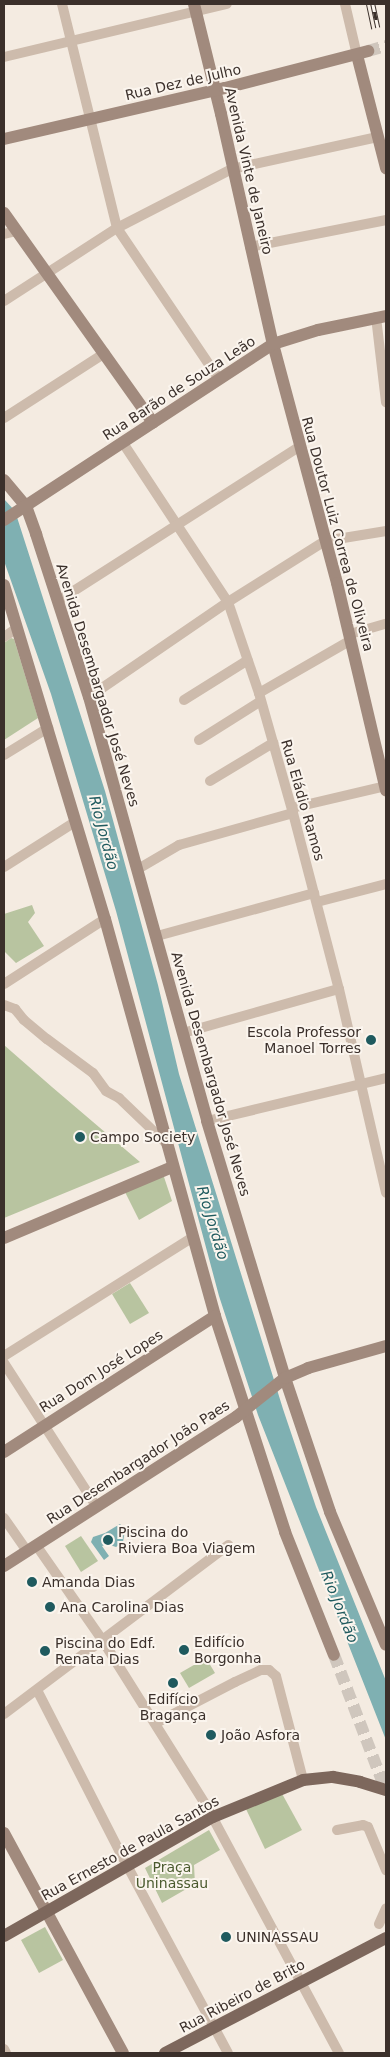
<!DOCTYPE html>
<html>
<head>
<meta charset="utf-8">
<style>
	body { margin:0 }
	#map { position:relative; width:390px; height:2057px; overflow:hidden; background:#f4ebe1; font-family:"DejaVu Sans",sans-serif }
	div>[style] { position:absolute }
	.green>* { inset:0; background:#b8c4a0 }
	.water>* { inset:0; background:#7fb0b2 }
	.secondary-tunnel>* { height:12px; margin-top:-6px; transform-origin:0; background:repeating-linear-gradient(90deg,#cfc6bd 0 12px,transparent 0 18px) }
	.street>* { height:10px; margin:-5px; padding:0 5px; transform-origin:5px; border-radius:5px; background:#cdbbac }
	.secondary>* { height:12px; margin:-6px; padding:0 6px; transform-origin:6px; border-radius:6px; background:#a18a7d }
	.primary>* { height:12px; margin:-6px; padding:0 6px; transform-origin:6px; border-radius:6px; background:#7d675c }
	.tram>* { height:1px; margin:-0.5px; padding:0 0.5px; transform-origin:0.5px; border-radius:0.5px; background:#3b302b }
	.rail>* { height:4.5px; margin-top:-2.25px; transform-origin:0; background:repeating-linear-gradient(90deg,#fbf5ee 0 8px,#3b302b 0 16px); box-sizing:border-box; border-block:1px solid #3b302b }
	.primary-bridge>* { height:12px; margin:-6px; padding:0 6px; transform-origin:6px; border-radius:6px; background:#7d675c }
	.dots>* { width:14px; height:14px; translate:-50% -50%; box-sizing:border-box; border:2px solid #fbf5ee; border-radius:50% }
	span { translate:-50% -50%; white-space:nowrap; text-align:center; line-height:1.15; -webkit-text-stroke:4px #fbf5ee; paint-order:stroke }
	.street-label { font-size:14px; color:#3b302b }
	.poi-label { font-size:14px; color:#3b302b }
	.right { translate:-100% -50%; text-align:right }
	.left { translate:0 -50%; text-align:left }
	.park-label { font-size:14px; color:#4a5a2e }
	.water-label { font-size:15px; color:#1f5a5e; font-style:italic }
	.frame { position:absolute; inset:0; border:5px solid #3b302b; pointer-events:none }
</style>
</head>
<body>
<div id="map">
	<div class="green">
		<div style="clip-path:polygon(11px 638px,14px 639px,38px 718px,4px 740px,4px 643px)"></div>
		<div style="clip-path:polygon(32px 905px,35px 913px,28px 922px,44px 946px,16px 963px,4px 951px,4px 914px)"></div>
		<div style="clip-path:polygon(4px 1045px,52px 1087px,140px 1162px,4px 1218px)"></div>
		<div style="clip-path:polygon(163px 1174px,172px 1201px,139px 1220px,125px 1192px)"></div>
		<div style="clip-path:polygon(130px 1283px,149px 1313px,130px 1324px,112px 1294px)"></div>
		<div style="clip-path:polygon(81px 1536px,98px 1561px,81px 1572px,65px 1546px)"></div>
		<div style="clip-path:polygon(206px 1658px,215px 1673px,189px 1688px,180px 1673px)"></div>
		<div style="clip-path:polygon(280px 1790px,302px 1830px,265px 1849px,246px 1809px)"></div>
		<div style="clip-path:polygon(209px 1830px,220px 1850px,194px 1865px,195px 1884px,162px 1903px,145px 1868px)"></div>
		<div style="clip-path:polygon(45px 1927px,63px 1960px,39px 1973px,21px 1940px)"></div>
	</div>
	<div class="water">
		<div style="clip-path:polygon(4px 499px,15px 511px,105px 791px,158px 985px,179px 1074px,283px 1409px,316px 1507px,386px 1681px,386px 1740px,258px 1415px,219px 1296px,116px 911px,51px 694px,4px 561px)"></div>
		<div style="clip-path:polygon(120px 1524px,125px 1530px,123px 1542px,116px 1547px,107px 1544px,102px 1546px,109px 1556px,104px 1560px,91px 1542px,93px 1537px,105px 1533px)"></div>
	</div>
	<div class="secondary-tunnel">
		<div style="left:368px;top:51px;width:19px;rotate:-16deg"></div>
		<div style="left:334px;top:1655px;width:146px;rotate:69.1deg"></div>
	</div>
	<div class="street">
		<div style="left:62px;top:4px;width:231px;rotate:76.2deg"></div>
		<div style="left:117px;top:228px;width:182px;rotate:56deg"></div>
		<div style="left:345px;top:4px;width:52px;rotate:76.8deg"></div>
		<div style="left:4px;top:57px;width:229px;rotate:-13.4deg"></div>
		<div style="left:4px;top:234px;width:12px;rotate:-14deg"></div>
		<div style="left:250px;top:247px;width:139px;rotate:-11.2deg"></div>
		<div style="left:4px;top:301px;width:135px;rotate:-32.9deg"></div>
		<div style="left:117px;top:228px;width:129px;rotate:-27.2deg"></div>
		<div style="left:232px;top:169px;width:149px;rotate:-12.4deg"></div>
		<div style="left:376px;top:317px;width:86px;rotate:83.3deg"></div>
		<div style="left:4px;top:418px;width:120px;rotate:-32.8deg"></div>
		<div style="left:123px;top:443px;width:191px;rotate:56.6deg"></div>
		<div style="left:228px;top:602px;width:96px;rotate:71.2deg"></div>
		<div style="left:259px;top:693px;width:125px;rotate:74.2deg"></div>
		<div style="left:293px;top:813px;width:182px;rotate:75.4deg"></div>
		<div style="left:339px;top:989px;width:209px;rotate:77deg"></div>
		<div style="left:58px;top:601px;width:287px;rotate:-32.6deg"></div>
		<div style="left:350px;top:634px;width:37px;rotate:-16deg"></div>
		<div style="left:4px;top:637px;width:16px;rotate:-35deg"></div>
		<div style="left:259px;top:693px;width:106px;rotate:-29.9deg"></div>
		<div style="left:89px;top:697px;width:168px;rotate:-34.4deg"></div>
		<div style="left:228px;top:602px;width:115px;rotate:-32.2deg"></div>
		<div style="left:325px;top:541px;width:62px;rotate:-9.3deg"></div>
		<div style="left:184px;top:700px;width:75px;rotate:-32deg"></div>
		<div style="left:199px;top:740px;width:73px;rotate:-32.2deg"></div>
		<div style="left:4px;top:755px;width:52px;rotate:-31.5deg"></div>
		<div style="left:210px;top:781px;width:74px;rotate:-31.1deg"></div>
		<div style="left:292px;top:808px;width:97px;rotate:-13.2deg"></div>
		<div style="left:4px;top:867px;width:84px;rotate:-32.4deg"></div>
		<div style="left:138px;top:869px;width:48px;rotate:-30.3deg"></div>
		<div style="left:179px;top:845px;width:118px;rotate:-15.7deg"></div>
		<div style="left:317px;top:902px;width:71px;rotate:-14.6deg"></div>
		<div style="left:157px;top:936px;width:163px;rotate:-15.3deg"></div>
		<div style="left:4px;top:984px;width:120px;rotate:-32.8deg"></div>
		<div style="left:4px;top:1005px;width:12px;rotate:20deg"></div>
		<div style="left:15px;top:1009px;width:14px;rotate:51deg"></div>
		<div style="left:24px;top:1020px;width:30px;rotate:40deg"></div>
		<div style="left:47px;top:1039px;width:57px;rotate:36.5deg"></div>
		<div style="left:93px;top:1073px;width:22px;rotate:54deg"></div>
		<div style="left:106px;top:1091px;width:15px;rotate:28deg"></div>
		<div style="left:119px;top:1098px;width:65px;rotate:43.8deg"></div>
		<div style="left:183px;top:1033px;width:162px;rotate:-15.8deg"></div>
		<div style="left:207px;top:1121px;width:184px;rotate:-13.5deg"></div>
		<div style="left:4px;top:1356px;width:223px;rotate:-32.2deg"></div>
		<div style="left:4px;top:1363px;width:170px;rotate:57.2deg"></div>
		<div style="left:4px;top:1518px;width:40px;rotate:55.1deg"></div>
		<div style="left:36px;top:1545px;width:117px;rotate:55.1deg"></div>
		<div style="left:103px;top:1641px;width:196px;rotate:57.9deg"></div>
		<div style="left:207px;top:1807px;width:279px;rotate:61.8deg"></div>
		<div style="left:37px;top:1690px;width:189px;rotate:62.9deg"></div>
		<div style="left:123px;top:1858px;width:221px;rotate:61.7deg"></div>
		<div style="left:4px;top:1714px;width:281px;rotate:-37deg"></div>
		<div style="left:156px;top:1723px;width:89px;rotate:-27.4deg"></div>
		<div style="left:235px;top:1682px;width:29px;rotate:-25deg"></div>
		<div style="left:261px;top:1670px;width:8px"></div>
		<div style="left:269px;top:1670px;width:9px;rotate:41deg"></div>
		<div style="left:276px;top:1676px;width:107px;rotate:75.4deg"></div>
		<div style="left:337px;top:1830px;width:26px;rotate:-11deg"></div>
		<div style="left:363px;top:1825px;width:5px;rotate:22deg"></div>
		<div style="left:368px;top:1827px;width:47px;rotate:67.3deg"></div>
		<div style="left:379px;top:1924px;width:17px;rotate:-66deg"></div>
		<div style="left:4px;top:2049px;width:4px;rotate:63deg"></div>
	</div>
	<div class="secondary">
		<div style="left:194px;top:4px;width:113px;rotate:76.2deg"></div>
		<div style="left:221px;top:114px;width:236px;rotate:77.3deg"></div>
		<div style="left:273px;top:344px;width:247px;rotate:75deg"></div>
		<div style="left:337px;top:583px;width:213px;rotate:76.7deg"></div>
		<div style="left:357px;top:55px;width:117px;rotate:75.6deg"></div>
		<div style="left:4px;top:139px;width:227px;rotate:-13deg"></div>
		<div style="left:225px;top:88px;width:148px;rotate:-14.5deg"></div>
		<div style="left:4px;top:213px;width:257px;rotate:54.6deg"></div>
		<div style="left:4px;top:480px;width:34px;rotate:50deg"></div>
		<div style="left:26px;top:506px;width:30px;rotate:70deg"></div>
		<div style="left:36px;top:534px;width:171px;rotate:72deg"></div>
		<div style="left:89px;top:697px;width:440px;rotate:74.4deg"></div>
		<div style="left:207px;top:1121px;width:269px;rotate:73.1deg"></div>
		<div style="left:285px;top:1378px;width:141px;rotate:71.4deg"></div>
		<div style="left:330px;top:1512px;width:144px;rotate:67.2deg"></div>
		<div style="left:4px;top:520px;width:321px;rotate:-33.2deg"></div>
		<div style="left:273px;top:344px;width:47px;rotate:-17.3deg"></div>
		<div style="left:318px;top:330px;width:69px;rotate:-11.6deg"></div>
		<div style="left:4px;top:585px;width:349px;rotate:73.2deg"></div>
		<div style="left:105px;top:919px;width:412px;rotate:74.5deg"></div>
		<div style="left:215px;top:1316px;width:227px;rotate:72deg"></div>
		<div style="left:285px;top:1532px;width:132px;rotate:68.3deg"></div>
		<div style="left:4px;top:1238px;width:182px;rotate:-22.9deg"></div>
		<div style="left:4px;top:1452px;width:251px;rotate:-32.8deg"></div>
		<div style="left:4px;top:1566px;width:276px;rotate:-32.7deg"></div>
		<div style="left:236px;top:1417px;width:63px;rotate:-38.5deg"></div>
		<div style="left:285px;top:1378px;width:25px;rotate:-23deg"></div>
		<div style="left:308px;top:1368px;width:81px;rotate:-15.8deg"></div>
		<div style="left:4px;top:1833px;width:250px;rotate:61.6deg"></div>
	</div>
	<div class="primary">
		<div style="left:4px;top:1936px;width:241px;rotate:-29.7deg"></div>
		<div style="left:213px;top:1817px;width:97px;rotate:-22.3deg"></div>
		<div style="left:303px;top:1780px;width:30px;rotate:-6deg"></div>
		<div style="left:333px;top:1777px;width:27px;rotate:10deg"></div>
		<div style="left:165px;top:2053px;width:249px;rotate:-27.5deg"></div>
	</div>
	<div class="tram">
		<div style="left:366px;top:4px;width:25px;rotate:78deg"></div>
	</div>
	<div class="rail">
		<div style="left:373px;top:4px;width:24px;rotate:78deg"></div>
	</div>
	<div class="primary-bridge">
		<div style="left:360px;top:1782px;width:27px;rotate:17deg"></div>
	</div>
	<div class="dots">
		<div style="left:371px;top:1040px;background:#1f5a5e"></div>
		<div style="left:80px;top:1137px;background:#1f5a5e"></div>
		<div style="left:108px;top:1540px;background:#1f5a5e"></div>
		<div style="left:32px;top:1582px;background:#1f5a5e"></div>
		<div style="left:50px;top:1607px;background:#1f5a5e"></div>
		<div style="left:184px;top:1650px;background:#1f5a5e"></div>
		<div style="left:45px;top:1651px;background:#1f5a5e"></div>
		<div style="left:173px;top:1683px;background:#1f5a5e"></div>
		<div style="left:211px;top:1735px;background:#1f5a5e"></div>
		<div style="left:226px;top:1937px;background:#1f5a5e"></div>
	</div>
	<div class="street-label">
		<span style="left:183px;top:82px;rotate:-13deg">Rua Dez de Julho</span>
		<span style="left:249px;top:171px;rotate:77deg">Avenida Vinte de Janeiro</span>
		<span style="left:179px;top:388px;rotate:-33deg">Rua Barão de Souza Leão</span>
		<span style="left:338px;top:534px;rotate:75deg">Rua Doutor Luiz Correa de Oliveira</span>
		<span style="left:98px;top:685px;rotate:73deg">Avenida Desembargador José Neves</span>
		<span style="left:303px;top:800px;rotate:74deg">Rua Eládio Ramos</span>
		<span style="left:211px;top:1074px;rotate:74deg">Avenida Desembargador José Neves</span>
		<span style="left:101px;top:1371px;rotate:-32deg">Rua Dom José Lopes</span>
		<span style="left:138px;top:1462px;rotate:-33deg">Rua Desembargador João Paes</span>
		<span style="left:130px;top:1848px;rotate:-29deg">Rua Ernesto de Paula Santos</span>
		<span style="left:242px;top:1996px;rotate:-28deg">Rua Ribeiro de Brito</span>
	</div>
	<div class="poi-label">
		<span class="right" style="left:361px;top:1040px">Escola Professor<br>Manoel Torres</span>
		<span class="left" style="left:90px;top:1137px">Campo Society</span>
		<span class="left" style="left:118px;top:1540px">Piscina do<br>Riviera Boa Viagem</span>
		<span class="left" style="left:42px;top:1582px">Amanda Dias</span>
		<span class="left" style="left:60px;top:1607px">Ana Carolina Dias</span>
		<span class="left" style="left:194px;top:1650px">Edifício<br>Borgonha</span>
		<span class="left" style="left:55px;top:1651px">Piscina do Edf.<br>Renata Dias</span>
		<span style="left:173px;top:1707px">Edifício<br>Bragança</span>
		<span class="left" style="left:221px;top:1735px">João Asfora</span>
		<span class="left" style="left:236px;top:1937px">UNINASSAU</span>
	</div>
	<div class="park-label">
		<span style="left:172px;top:1875px">Praça<br>Uninassau</span>
	</div>
	<div class="water-label">
		<span style="left:103px;top:833px;rotate:75deg">Rio Jordão</span>
		<span style="left:212px;top:1223px;rotate:73deg">Rio Jordão</span>
		<span style="left:339px;top:1607px;rotate:68deg">Rio Jordão</span>
	</div>
	<div class="frame"></div>
</div>
</body>
</html>
